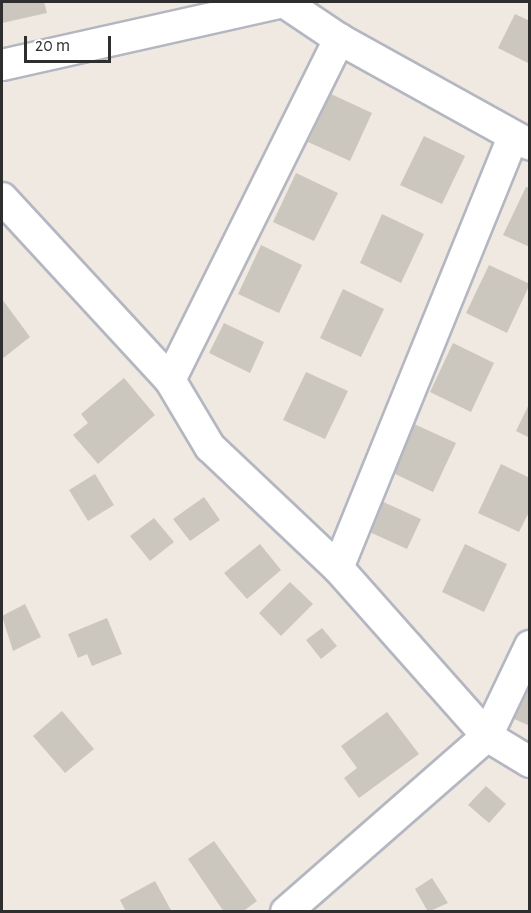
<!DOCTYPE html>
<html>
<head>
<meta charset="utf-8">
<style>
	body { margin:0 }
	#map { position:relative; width:531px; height:913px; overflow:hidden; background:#efe9e1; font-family:"Alegreya Sans",sans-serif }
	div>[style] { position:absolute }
	.building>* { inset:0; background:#cbc7bf }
	.roads { filter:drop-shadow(2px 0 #b4b7c1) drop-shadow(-2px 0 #b4b7c1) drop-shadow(0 2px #b4b7c1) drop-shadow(0 -2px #b4b7c1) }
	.minor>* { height:30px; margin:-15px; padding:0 15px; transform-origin:15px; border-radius:15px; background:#fff }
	span { translate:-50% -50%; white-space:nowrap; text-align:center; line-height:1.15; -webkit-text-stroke:5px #fff; paint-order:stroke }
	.frame { position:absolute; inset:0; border:3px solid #2e2e2e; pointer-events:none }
	.scale { position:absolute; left:24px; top:36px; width:87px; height:27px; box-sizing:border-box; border:3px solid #2e2e2e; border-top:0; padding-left:8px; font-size:18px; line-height:21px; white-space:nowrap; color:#2e2e2e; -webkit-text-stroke:4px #fff; paint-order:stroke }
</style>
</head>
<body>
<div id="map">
	<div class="building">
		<div style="clip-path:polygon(2px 2px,44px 2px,47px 13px,2px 23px)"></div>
		<div style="clip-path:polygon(515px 14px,530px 21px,530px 64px,498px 48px)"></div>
		<div style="clip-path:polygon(331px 94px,372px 113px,350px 161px,308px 142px)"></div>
		<div style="clip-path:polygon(424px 136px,465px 156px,442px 204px,400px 185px)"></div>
		<div style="clip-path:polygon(296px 173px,338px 193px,314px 241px,273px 222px)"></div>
		<div style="clip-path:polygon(526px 187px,530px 188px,530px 247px,503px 235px)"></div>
		<div style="clip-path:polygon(382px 214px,424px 234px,401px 283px,360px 263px)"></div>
		<div style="clip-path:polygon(261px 245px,302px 265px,279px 313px,238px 294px)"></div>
		<div style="clip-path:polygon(489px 265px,530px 284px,507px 333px,466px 313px)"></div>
		<div style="clip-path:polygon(343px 289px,384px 309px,361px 357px,320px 338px)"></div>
		<div style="clip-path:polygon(2px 299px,30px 337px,2px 359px)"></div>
		<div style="clip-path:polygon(224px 323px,264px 342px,250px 373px,209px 353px)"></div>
		<div style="clip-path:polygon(453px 343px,494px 363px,471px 412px,430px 392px)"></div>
		<div style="clip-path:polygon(306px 372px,348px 391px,325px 439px,283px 420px)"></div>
		<div style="clip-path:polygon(124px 378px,155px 415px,98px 464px,73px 435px,88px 423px,81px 414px)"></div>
		<div style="clip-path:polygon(530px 402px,530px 438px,516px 431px)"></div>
		<div style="clip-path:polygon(414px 424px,456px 443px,433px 492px,391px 472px)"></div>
		<div style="clip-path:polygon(501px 464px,530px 478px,530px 510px,519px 532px,478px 513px)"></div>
		<div style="clip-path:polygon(95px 474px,114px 505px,88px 521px,69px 490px)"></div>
		<div style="clip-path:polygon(204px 497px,220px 520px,190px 541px,173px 519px)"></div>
		<div style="clip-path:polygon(379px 500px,421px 519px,407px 549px,365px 530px)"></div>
		<div style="clip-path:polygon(154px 518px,174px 542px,150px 561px,130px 536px)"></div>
		<div style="clip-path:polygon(260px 544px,281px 570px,247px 599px,224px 573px)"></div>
		<div style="clip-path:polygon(465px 544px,507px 564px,484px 612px,442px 592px)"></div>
		<div style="clip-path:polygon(290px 582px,313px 604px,281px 636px,259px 613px)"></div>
		<div style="clip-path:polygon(25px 604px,41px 637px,13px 651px,2px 616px)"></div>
		<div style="clip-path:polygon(107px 618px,122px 654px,92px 666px,87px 654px,78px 658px,68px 634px)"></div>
		<div style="clip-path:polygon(322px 628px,337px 646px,321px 659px,306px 640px)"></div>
		<div style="clip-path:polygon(530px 681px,530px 726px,512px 718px)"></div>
		<div style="clip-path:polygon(62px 711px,94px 749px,65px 773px,33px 736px)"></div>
		<div style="clip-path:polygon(387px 712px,419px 754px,359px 798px,344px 778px,357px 768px,341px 746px)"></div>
		<div style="clip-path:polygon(486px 786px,506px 804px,489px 823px,468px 805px)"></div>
		<div style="clip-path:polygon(214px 841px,257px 901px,242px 912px,224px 912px,188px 859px)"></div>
		<div style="clip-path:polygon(432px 878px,448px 903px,428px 912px,415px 889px)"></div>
		<div style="clip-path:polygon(155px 881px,172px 912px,126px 912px,120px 900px)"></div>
	</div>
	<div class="roads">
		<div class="minor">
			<div style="left:284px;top:2px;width:66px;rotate:33.9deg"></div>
			<div style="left:339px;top:39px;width:218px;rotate:29deg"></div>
			<div style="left:2px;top:65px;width:289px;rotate:-12.6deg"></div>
			<div style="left:2px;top:198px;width:248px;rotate:47.3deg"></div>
			<div style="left:170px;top:380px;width:78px;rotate:59.2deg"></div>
			<div style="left:210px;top:447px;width:176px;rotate:43.4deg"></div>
			<div style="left:338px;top:568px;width:225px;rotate:48.4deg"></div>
			<div style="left:487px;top:736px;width:50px;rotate:31.2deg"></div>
			<div style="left:170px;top:380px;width:381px;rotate:-63.6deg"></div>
			<div style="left:338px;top:568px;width:464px;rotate:-67.9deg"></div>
			<div style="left:286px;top:912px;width:267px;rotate:-41.2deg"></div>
			<div style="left:487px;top:736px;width:100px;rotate:-64.5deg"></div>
		</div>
	</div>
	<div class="frame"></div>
	<div class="scale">20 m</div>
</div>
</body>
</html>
